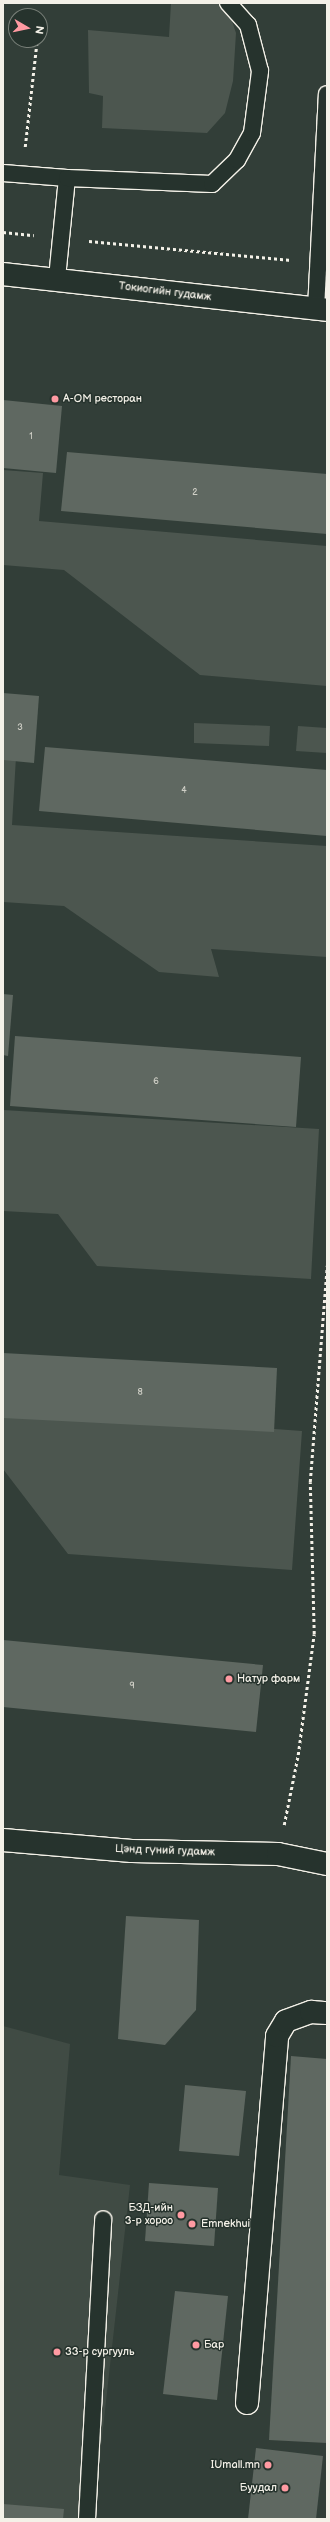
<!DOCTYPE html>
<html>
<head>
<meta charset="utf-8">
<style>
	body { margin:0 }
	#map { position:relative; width:330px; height:2522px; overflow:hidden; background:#323e38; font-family:"Balsamiq Sans",sans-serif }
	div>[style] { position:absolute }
	.built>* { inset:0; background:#404b44 }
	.green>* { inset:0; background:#4c564f }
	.building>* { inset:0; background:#5f6861 }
	.path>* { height:2.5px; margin-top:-1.25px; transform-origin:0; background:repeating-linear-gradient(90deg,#f4f1e8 0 3px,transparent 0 6px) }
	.roads { filter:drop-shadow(1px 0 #f4f1e8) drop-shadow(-1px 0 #f4f1e8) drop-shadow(0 1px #f4f1e8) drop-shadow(0 -1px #f4f1e8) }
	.lane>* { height:16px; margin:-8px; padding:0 8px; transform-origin:8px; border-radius:8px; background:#26332d }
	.street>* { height:22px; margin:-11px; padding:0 11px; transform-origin:11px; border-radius:11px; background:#26332d }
	.secondary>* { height:22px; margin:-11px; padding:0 11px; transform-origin:11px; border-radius:11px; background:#26332d }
	.dots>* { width:11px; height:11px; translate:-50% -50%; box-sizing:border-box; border:2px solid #26332d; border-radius:50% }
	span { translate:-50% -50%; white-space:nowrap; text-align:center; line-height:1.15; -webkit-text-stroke:3px #26332d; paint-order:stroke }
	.number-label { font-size:9px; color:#cfcfc6 }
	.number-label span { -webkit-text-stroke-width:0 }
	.street-label { font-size:11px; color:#f4f1e8 }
	.poi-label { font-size:11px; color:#f4f1e8 }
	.left { translate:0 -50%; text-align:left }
	.right { translate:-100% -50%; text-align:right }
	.frame { position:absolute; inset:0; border:4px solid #f4f1e8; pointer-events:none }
	.north { position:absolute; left:8px; top:8px; width:40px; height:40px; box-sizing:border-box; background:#26332d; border:1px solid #787f78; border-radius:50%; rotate:99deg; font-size:11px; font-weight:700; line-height:16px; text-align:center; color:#f4f1e8 }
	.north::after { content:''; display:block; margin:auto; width:14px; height:18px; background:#ff9aa2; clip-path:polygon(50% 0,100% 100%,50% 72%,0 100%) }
</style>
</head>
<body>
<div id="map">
	<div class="built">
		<div style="clip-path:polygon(3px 2026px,70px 2044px,59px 2175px,130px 2185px,93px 2519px,3px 2519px)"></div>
	</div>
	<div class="green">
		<div style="clip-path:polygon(171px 3px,224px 3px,227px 6px,236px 33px,233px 81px,225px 113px,207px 133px,102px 128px,103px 96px,89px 93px,88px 30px,169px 37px)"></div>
		<div style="clip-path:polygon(3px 470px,43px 473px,39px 521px,327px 546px,327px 686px,200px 675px,64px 570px,3px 565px)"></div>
		<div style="clip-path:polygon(194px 723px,270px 726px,269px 746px,194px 743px)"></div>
		<div style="clip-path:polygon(298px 726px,327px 728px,327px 753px,296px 751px)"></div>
		<div style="clip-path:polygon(3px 739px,17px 740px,12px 825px,327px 846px,327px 957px,211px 949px,219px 977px,159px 972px,64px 906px,3px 902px)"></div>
		<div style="clip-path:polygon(3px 1110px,319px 1129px,311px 1279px,97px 1266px,58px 1214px,3px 1211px)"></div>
		<div style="clip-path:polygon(3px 1383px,38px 1412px,302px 1431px,292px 1570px,68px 1554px,3px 1469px)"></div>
	</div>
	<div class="building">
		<div style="clip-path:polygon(3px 400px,62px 406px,56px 473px,3px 468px)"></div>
		<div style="clip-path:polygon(67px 452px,327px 474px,327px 534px,61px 511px)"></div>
		<div style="clip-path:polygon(3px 693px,39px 696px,34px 763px,3px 760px)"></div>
		<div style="clip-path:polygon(45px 747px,327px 770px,327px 836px,39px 811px)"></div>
		<div style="clip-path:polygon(3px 994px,13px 995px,8px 1056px,3px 1055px)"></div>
		<div style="clip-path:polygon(15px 1036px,301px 1057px,296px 1127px,10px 1106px)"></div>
		<div style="clip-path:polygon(3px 1353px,277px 1368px,274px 1432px,3px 1418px)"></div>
		<div style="clip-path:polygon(3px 1640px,263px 1665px,256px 1732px,3px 1707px)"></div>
		<div style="clip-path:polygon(126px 1916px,199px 1920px,196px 2010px,165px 2045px,118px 2039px)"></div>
		<div style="clip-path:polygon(291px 2056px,327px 2059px,327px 2443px,269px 2440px)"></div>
		<div style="clip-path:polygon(185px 2085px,246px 2091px,239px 2156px,179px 2151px)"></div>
		<div style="clip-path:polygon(149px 2183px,218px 2188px,214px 2246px,145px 2241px)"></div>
		<div style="clip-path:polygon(175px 2291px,228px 2296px,217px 2400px,163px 2394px)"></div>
		<div style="clip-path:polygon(256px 2448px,323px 2456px,316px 2519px,248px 2519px)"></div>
		<div style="clip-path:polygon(3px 2504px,64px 2509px,63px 2519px,3px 2519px)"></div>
	</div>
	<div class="path">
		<div style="left:25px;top:147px;width:108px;rotate:-83.6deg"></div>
		<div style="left:3px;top:232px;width:31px;rotate:6deg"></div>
		<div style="left:89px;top:241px;width:203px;rotate:5.4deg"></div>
		<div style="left:284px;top:1825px;width:71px;rotate:-78.7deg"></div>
		<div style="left:298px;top:1755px;width:122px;rotate:-82.5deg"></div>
		<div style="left:314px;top:1634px;width:152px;rotate:-91.5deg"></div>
		<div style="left:310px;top:1482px;width:217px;rotate:-85.5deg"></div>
	</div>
	<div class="roads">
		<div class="lane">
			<div style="left:3px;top:173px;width:64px;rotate:4.5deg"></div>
			<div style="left:67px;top:178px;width:101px;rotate:95.7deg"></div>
			<div style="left:67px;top:178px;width:145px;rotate:2.4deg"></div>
			<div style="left:212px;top:184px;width:35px;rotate:-44deg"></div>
			<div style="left:237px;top:160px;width:31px;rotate:-61deg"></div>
			<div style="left:252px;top:133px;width:63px;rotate:-82.6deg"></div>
			<div style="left:260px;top:71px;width:48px;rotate:-104.6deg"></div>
			<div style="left:248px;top:25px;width:30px;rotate:-132deg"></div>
			<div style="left:316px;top:309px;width:215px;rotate:-87.1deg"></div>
			<div style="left:87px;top:2519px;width:300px;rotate:-86.9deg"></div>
		</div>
		<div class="street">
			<div style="left:3px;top:1840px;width:129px;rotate:4.9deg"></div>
			<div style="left:132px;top:1851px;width:146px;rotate:1.2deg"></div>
			<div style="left:278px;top:1854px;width:50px;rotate:11.5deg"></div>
			<div style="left:247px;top:2403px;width:368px;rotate:-85.3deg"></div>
			<div style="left:277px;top:2036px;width:17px;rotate:-59deg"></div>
			<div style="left:286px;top:2021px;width:27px;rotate:-20deg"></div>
			<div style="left:311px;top:2012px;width:16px;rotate:4deg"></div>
		</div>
		<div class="secondary">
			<div style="left:3px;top:274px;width:326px;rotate:6.3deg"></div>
		</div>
	</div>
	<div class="dots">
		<div style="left:55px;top:399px;background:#ff9aa2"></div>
		<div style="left:229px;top:1679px;background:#ff9aa2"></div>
		<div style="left:181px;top:2215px;background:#ff9aa2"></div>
		<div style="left:192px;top:2224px;background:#ff9aa2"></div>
		<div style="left:196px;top:2345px;background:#ff9aa2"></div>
		<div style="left:57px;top:2352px;background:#ff9aa2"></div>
		<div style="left:268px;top:2465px;background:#ff9aa2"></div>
		<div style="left:285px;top:2488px;background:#ff9aa2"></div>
	</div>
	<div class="number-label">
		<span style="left:31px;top:437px">1</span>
		<span style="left:195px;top:493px">2</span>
		<span style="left:20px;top:728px">3</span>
		<span style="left:184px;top:791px">4</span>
		<span style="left:156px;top:1082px">6</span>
		<span style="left:140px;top:1393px">8</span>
		<span style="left:132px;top:1686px">9</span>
	</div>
	<div class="street-label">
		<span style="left:165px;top:292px;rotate:7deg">Токиогийн гудамж</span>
		<span style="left:165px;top:1851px;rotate:2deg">Цэнд гүний гудамж</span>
	</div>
	<div class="poi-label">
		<span class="left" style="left:63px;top:399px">A-OM ресторан</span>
		<span class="left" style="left:237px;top:1679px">Натур фарм</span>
		<span class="right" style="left:173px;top:2215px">БЗД-ийн<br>3-р хороо</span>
		<span class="left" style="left:201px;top:2224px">Emnekhui</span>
		<span class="left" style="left:204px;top:2345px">Бар</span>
		<span class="left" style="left:65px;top:2352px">33-р сургууль</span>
		<span class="right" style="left:260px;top:2465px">IUmall.mn</span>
		<span class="right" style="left:277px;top:2488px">Буудал</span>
	</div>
	<div class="frame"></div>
	<div class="north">N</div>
</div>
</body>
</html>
